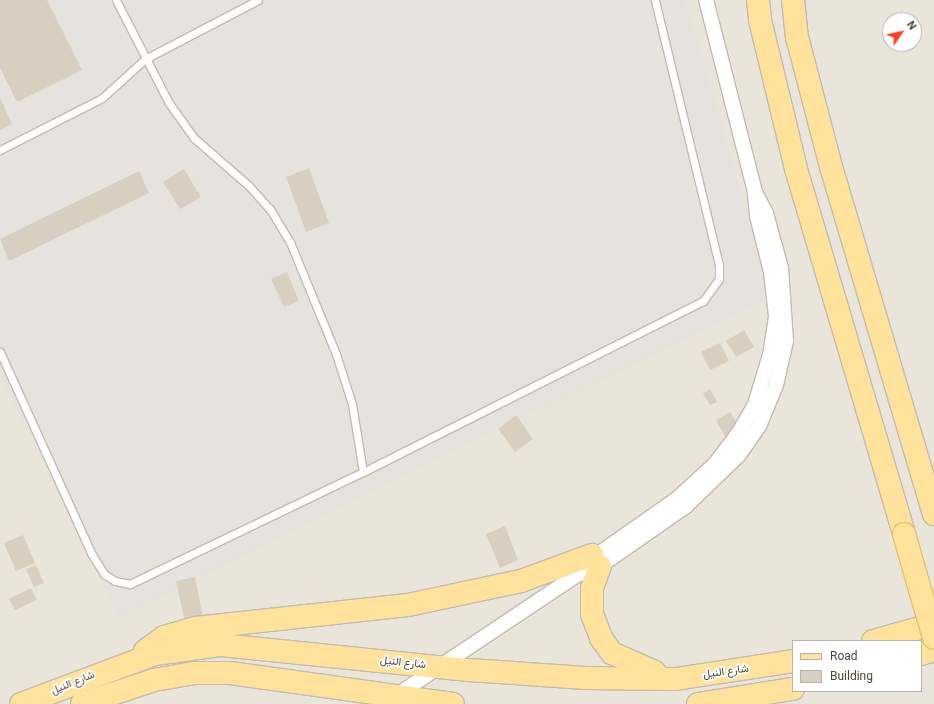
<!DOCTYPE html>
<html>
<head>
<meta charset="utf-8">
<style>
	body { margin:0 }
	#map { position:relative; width:934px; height:704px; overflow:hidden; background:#f6f3ec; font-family:Roboto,Vazirmatn,sans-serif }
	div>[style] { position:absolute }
	.residential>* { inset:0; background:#eae5da }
	.industrial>* { inset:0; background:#e6e2dd }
	.building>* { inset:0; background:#d8cfc1 }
	.roads { filter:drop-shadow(1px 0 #c2bbae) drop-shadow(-1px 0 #c2bbae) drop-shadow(0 1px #c2bbae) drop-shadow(0 -1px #c2bbae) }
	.lane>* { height:7px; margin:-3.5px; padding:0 3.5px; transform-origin:3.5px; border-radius:3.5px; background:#fff }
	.street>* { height:14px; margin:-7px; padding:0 7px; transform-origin:7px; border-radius:7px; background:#fff }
	.primary>* { height:22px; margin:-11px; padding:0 11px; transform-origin:11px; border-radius:11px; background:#ffe39c }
	.bridges { filter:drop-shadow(1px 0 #e6c16a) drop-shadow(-1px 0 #e6c16a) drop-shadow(0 1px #e6c16a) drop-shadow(0 -1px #e6c16a) }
	.primary-bridge>* { height:22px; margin:-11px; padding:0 11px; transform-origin:11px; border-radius:11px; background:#ffe39c }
	span { translate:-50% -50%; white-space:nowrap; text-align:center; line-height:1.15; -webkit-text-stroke:3.5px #fff; paint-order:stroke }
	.street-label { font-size:11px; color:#4b4439 }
	.legend { position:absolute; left:792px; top:640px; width:130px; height:52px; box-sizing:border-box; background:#fff; border:1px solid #b7b4b0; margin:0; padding:5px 7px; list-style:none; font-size:12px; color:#4b4439 }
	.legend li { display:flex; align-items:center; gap:8px; height:20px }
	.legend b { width:20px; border:1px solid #b7b4b0 }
	.north { position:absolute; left:882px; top:12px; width:40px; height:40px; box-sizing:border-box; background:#fff; border:1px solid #b7b4b0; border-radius:50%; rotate:56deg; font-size:11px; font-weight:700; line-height:16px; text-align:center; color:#4b4439 }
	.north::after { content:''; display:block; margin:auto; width:14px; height:18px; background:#fc3f1d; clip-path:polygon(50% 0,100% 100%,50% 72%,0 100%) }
</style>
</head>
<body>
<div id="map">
	<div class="residential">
		<div style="clip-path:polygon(evenodd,0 0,934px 0,934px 704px,0 704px,0 0,890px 20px,914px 20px,914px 44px,890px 44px,890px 20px,0 0,793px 641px,921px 641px,921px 691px,793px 691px,793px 641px)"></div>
	</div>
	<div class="industrial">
		<div style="clip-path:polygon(0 0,685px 0,772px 295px,118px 616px,0 375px)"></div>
	</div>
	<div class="building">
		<div style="clip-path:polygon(0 0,47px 0,82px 70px,17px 102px,0 68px)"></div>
		<div style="clip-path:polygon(0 98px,12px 124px,0 130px)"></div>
		<div style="clip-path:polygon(309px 168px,329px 223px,306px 232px,286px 177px)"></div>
		<div style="clip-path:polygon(184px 169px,201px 197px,180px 209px,163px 182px)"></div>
		<div style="clip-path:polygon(139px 171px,149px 193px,9px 261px,0 239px)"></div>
		<div style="clip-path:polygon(287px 272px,299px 301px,284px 307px,271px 279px)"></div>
		<div style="clip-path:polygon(744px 330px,754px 347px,736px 357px,726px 341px)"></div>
		<div style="clip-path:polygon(720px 343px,729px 361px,710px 370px,701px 352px)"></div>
		<div style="clip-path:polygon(710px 389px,717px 402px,710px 405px,703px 393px)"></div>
		<div style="clip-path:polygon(730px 412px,741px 429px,726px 438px,716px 420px)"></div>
		<div style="clip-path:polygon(516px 415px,533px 439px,515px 452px,498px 429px)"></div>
		<div style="clip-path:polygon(505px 526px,518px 560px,500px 568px,486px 534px)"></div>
		<div style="clip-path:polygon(23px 535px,35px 563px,16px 571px,4px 543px)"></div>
		<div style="clip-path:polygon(36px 565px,44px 583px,34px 587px,26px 569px)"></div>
		<div style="clip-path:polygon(195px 577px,203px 618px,185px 622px,176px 581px)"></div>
		<div style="clip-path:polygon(31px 588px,37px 600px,15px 610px,9px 599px)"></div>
	</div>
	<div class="roads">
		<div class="lane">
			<div style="left:116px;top:0;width:116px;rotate:62.8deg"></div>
			<div style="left:169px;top:103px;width:43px;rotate:54.5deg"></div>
			<div style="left:194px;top:138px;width:73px;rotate:41.1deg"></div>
			<div style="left:249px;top:186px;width:31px;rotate:48deg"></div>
			<div style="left:270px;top:209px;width:39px;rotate:59deg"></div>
			<div style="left:290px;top:242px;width:121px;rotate:67.7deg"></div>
			<div style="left:336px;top:354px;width:52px;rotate:72.3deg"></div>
			<div style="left:352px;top:404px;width:69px;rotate:80.8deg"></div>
			<div style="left:0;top:150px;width:114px;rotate:-27deg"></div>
			<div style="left:102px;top:98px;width:58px;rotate:-42.2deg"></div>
			<div style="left:145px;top:59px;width:127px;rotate:-27.6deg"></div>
			<div style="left:0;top:352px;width:221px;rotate:65.6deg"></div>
			<div style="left:91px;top:553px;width:25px;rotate:58deg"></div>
			<div style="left:104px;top:574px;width:13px;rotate:32deg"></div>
			<div style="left:115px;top:581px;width:15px;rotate:11deg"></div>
			<div style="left:130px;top:584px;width:259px;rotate:-25.7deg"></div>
			<div style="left:363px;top:472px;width:381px;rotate:-26.7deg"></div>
			<div style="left:703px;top:301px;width:27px;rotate:-54deg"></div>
			<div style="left:719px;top:279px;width:14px;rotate:-90deg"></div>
			<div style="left:719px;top:265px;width:273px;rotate:-103.6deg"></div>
		</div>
		<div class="street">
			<div style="left:587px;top:562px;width:111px;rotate:-35.1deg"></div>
			<div style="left:678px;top:498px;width:50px;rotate:-42.6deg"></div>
			<div style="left:715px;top:464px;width:38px;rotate:-53deg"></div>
			<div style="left:738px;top:434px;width:34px;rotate:-60deg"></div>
			<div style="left:755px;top:404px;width:51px;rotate:-73deg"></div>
			<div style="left:770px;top:355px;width:39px;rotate:-81deg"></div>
			<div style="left:776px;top:316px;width:44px;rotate:-96.5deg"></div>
			<div style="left:771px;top:272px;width:58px;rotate:-104deg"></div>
			<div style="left:757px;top:216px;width:24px;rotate:-95deg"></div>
			<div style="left:755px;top:192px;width:198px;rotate:-104.3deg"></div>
			<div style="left:394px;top:697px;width:220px;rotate:-33.7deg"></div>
			<div style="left:577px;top:575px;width:25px;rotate:-21deg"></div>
			<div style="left:600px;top:566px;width:105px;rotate:-34.9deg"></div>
			<div style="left:686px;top:506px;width:72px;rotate:-43.9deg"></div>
			<div style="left:738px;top:456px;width:37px;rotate:-55deg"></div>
			<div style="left:759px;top:426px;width:44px;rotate:-67.5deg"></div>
			<div style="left:776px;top:385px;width:45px;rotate:-77.2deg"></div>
			<div style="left:786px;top:341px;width:73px;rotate:-93.9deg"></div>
			<div style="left:781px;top:268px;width:57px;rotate:-105.3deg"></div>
			<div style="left:766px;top:213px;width:24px;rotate:-118deg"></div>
		</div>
		<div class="primary">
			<div style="left:758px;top:0;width:20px;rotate:84deg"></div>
			<div style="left:760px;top:20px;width:153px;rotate:76.4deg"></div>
			<div style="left:796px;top:169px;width:381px;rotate:73.5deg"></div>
			<div style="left:793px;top:0;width:37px;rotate:84deg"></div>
			<div style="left:797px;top:37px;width:138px;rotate:75.3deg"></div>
			<div style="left:832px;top:170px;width:359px;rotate:73.5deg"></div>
			<div style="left:600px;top:566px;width:23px;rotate:110deg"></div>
			<div style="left:592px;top:588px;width:26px;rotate:90deg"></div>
			<div style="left:592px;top:614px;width:26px;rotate:69deg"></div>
			<div style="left:601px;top:638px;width:19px;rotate:54deg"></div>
			<div style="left:612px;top:653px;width:47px;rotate:23.8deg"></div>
			<div style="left:873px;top:641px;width:63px;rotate:-15.6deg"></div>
			<div style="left:145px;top:651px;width:24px;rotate:-36deg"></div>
			<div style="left:164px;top:637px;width:33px;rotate:-16deg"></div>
			<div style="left:196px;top:628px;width:213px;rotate:-6.2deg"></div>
			<div style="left:408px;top:605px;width:116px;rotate:-12deg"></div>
			<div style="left:521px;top:581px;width:76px;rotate:-20.1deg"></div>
			<div style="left:921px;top:654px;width:14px;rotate:-17deg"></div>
			<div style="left:21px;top:704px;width:143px;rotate:-20.5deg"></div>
			<div style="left:155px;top:654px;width:67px;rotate:-7.8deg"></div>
			<div style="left:221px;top:645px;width:249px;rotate:5.8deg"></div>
			<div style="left:469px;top:670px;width:117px;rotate:3.9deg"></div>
			<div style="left:586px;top:678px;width:90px;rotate:0.6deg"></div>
			<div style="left:676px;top:679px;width:118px;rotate:-8.7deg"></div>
			<div style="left:82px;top:704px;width:76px;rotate:-18.4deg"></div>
			<div style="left:154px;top:680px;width:42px;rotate:-9.7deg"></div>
			<div style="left:195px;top:673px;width:35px"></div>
			<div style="left:230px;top:673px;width:225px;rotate:7.9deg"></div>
			<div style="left:698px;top:704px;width:96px;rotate:-9deg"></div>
		</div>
	</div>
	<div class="bridges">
		<div class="primary-bridge">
			<div style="left:904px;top:534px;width:108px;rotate:73.9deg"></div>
		</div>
	</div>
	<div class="street-label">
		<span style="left:403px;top:663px;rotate:6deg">شارع النيل</span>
		<span style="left:726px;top:672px;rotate:-8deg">شارع النيل</span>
		<span style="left:73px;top:683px;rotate:-22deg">شارع النيل</span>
	</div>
	<ul class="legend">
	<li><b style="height:5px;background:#ffe39c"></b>Road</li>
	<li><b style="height:11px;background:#d8cfc1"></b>Building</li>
	</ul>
	<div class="north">N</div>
</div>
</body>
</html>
